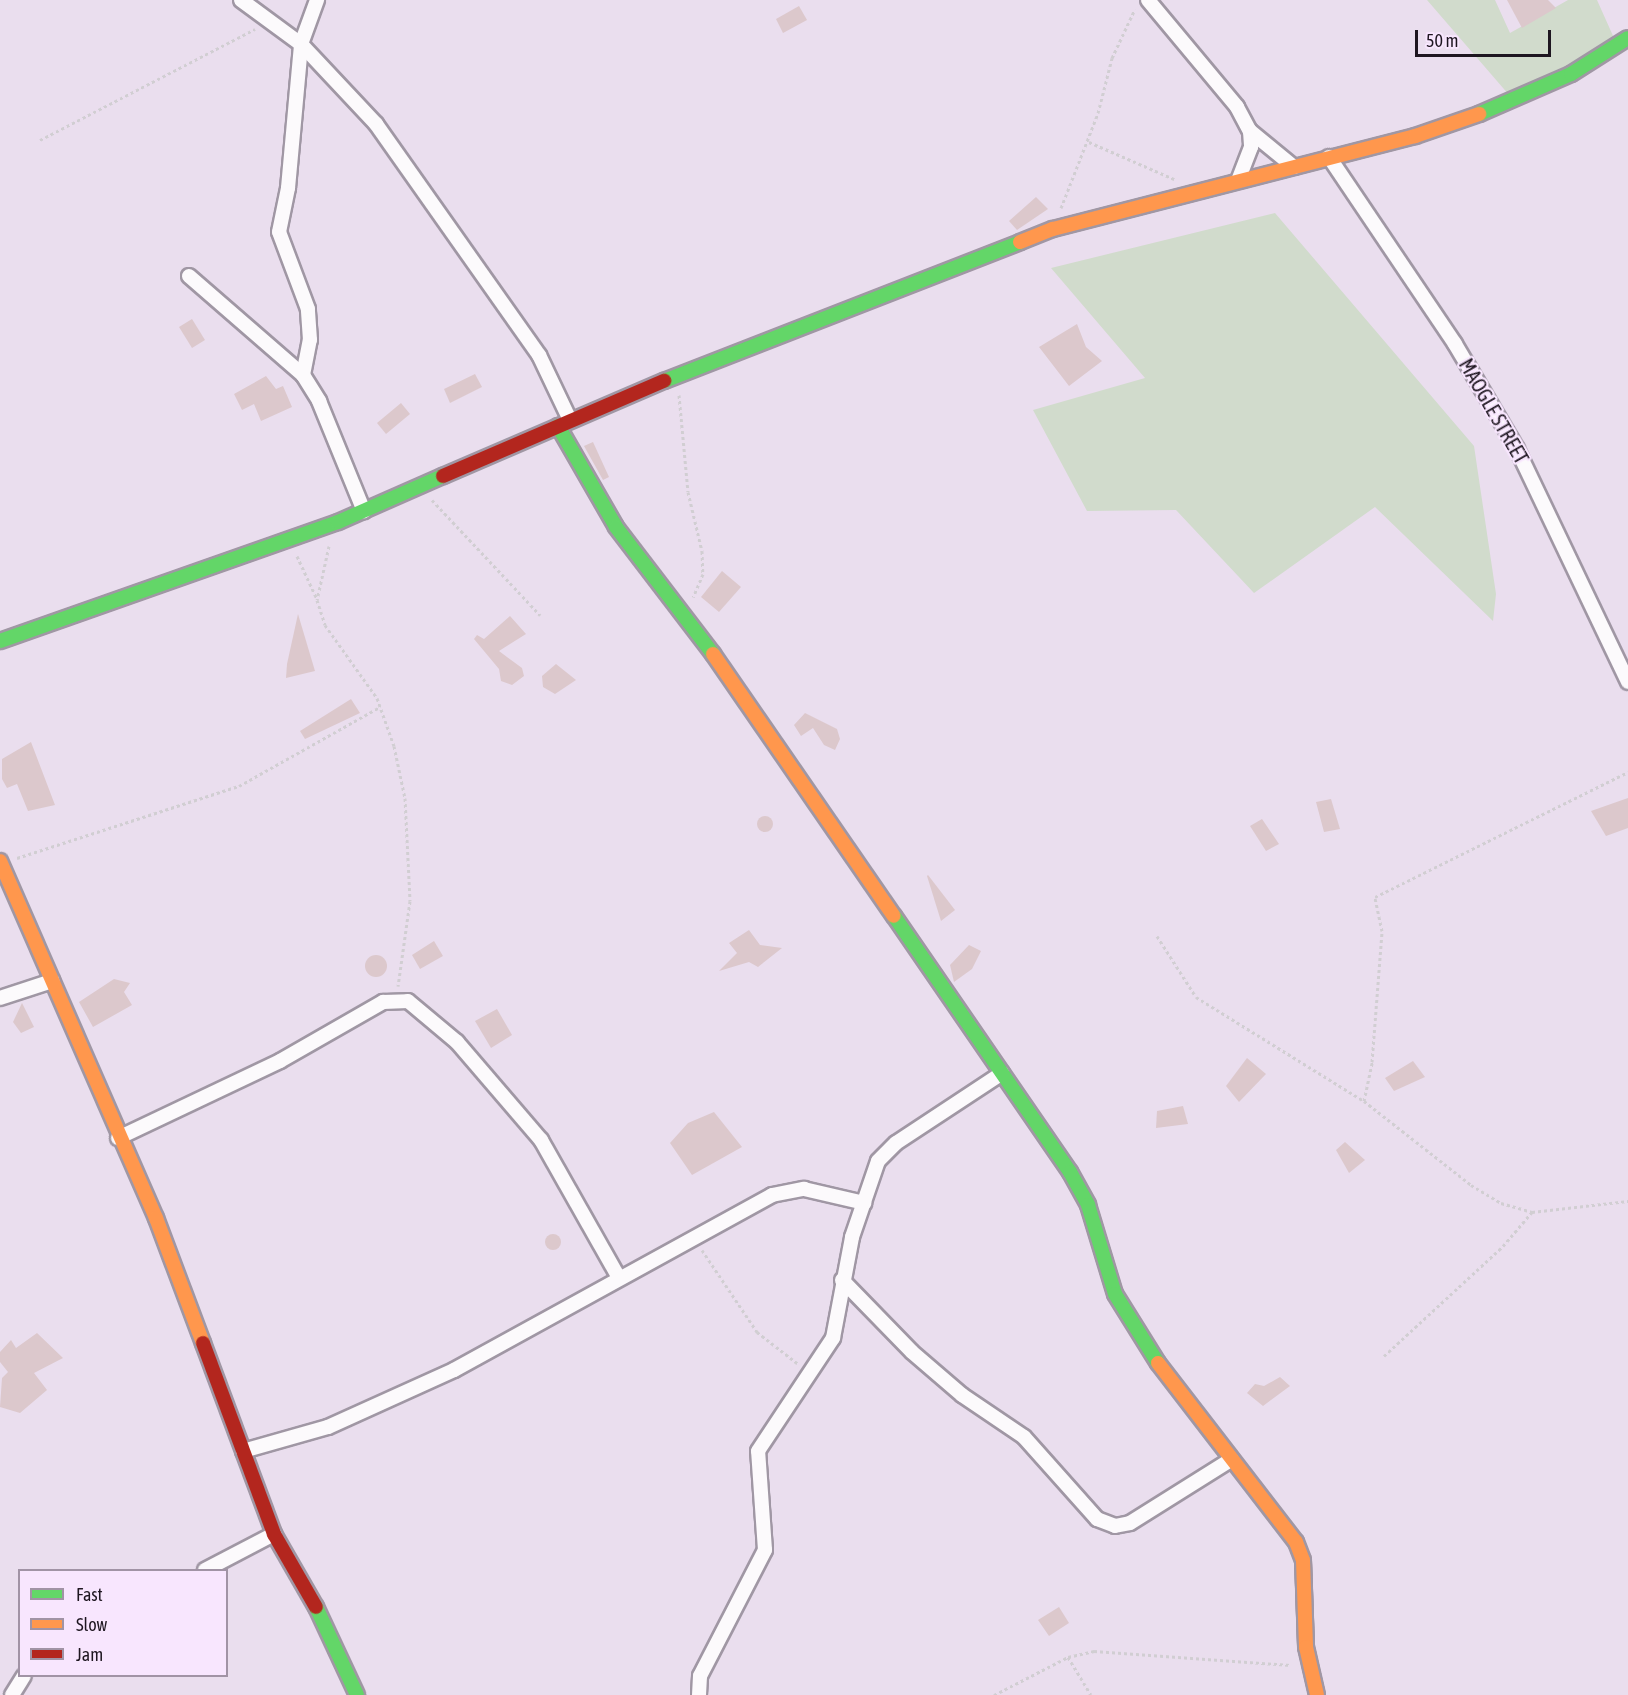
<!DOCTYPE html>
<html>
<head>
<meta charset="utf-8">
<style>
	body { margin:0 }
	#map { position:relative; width:1628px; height:1695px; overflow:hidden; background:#eadeee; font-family:"Asap Condensed",sans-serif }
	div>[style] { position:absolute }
	.green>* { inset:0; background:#d1dbcc }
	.building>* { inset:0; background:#dcc8cc }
	.round { border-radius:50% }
	.path>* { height:3px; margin-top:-1.5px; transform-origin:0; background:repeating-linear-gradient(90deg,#d1ced2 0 3px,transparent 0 6px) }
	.roads { filter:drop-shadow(2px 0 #a097a4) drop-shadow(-2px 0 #a097a4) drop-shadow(0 2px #a097a4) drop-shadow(0 -2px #a097a4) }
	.street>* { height:14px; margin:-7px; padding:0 7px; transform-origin:7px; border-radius:7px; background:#fcfafc }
	.fast>* { height:14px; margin:-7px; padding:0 7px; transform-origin:7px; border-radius:7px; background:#63d668 }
	.slow>* { height:14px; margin:-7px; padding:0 7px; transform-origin:7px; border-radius:7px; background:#ff974d }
	.jam>* { height:14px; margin:-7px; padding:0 7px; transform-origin:7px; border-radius:7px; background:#b3261e }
	span { translate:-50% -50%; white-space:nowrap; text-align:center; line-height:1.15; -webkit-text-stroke:4.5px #f8e6fe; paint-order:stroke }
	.street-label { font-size:20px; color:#1e1620 }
	.legend { position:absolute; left:18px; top:1569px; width:210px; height:108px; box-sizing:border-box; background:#f8e6fe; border:2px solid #a193a5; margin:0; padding:8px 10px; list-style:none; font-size:18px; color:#1e1620 }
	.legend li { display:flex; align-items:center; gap:12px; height:30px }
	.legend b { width:30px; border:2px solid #a193a5 }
	.scale { position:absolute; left:1415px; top:30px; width:136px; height:27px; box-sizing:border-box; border:3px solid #1e1620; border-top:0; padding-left:8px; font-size:18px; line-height:21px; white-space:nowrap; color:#1e1620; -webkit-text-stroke:4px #f8e6fe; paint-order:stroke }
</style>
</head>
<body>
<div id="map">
	<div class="green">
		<div style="clip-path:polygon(1427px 0,1495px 0,1510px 33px,1568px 0,1597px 0,1618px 47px,1516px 103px)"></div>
		<div style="clip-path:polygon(1275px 213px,1474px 446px,1496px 594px,1493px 621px,1375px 507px,1254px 593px,1176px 510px,1087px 511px,1033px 410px,1145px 378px,1051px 268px)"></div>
	</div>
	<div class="building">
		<div style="clip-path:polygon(1507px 0,1548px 0,1556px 8px,1522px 28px)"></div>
		<div style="clip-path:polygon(799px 6px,807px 20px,783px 33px,776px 19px)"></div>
		<div style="clip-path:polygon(1036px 197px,1048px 209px,1017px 230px,1009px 221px)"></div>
		<div style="clip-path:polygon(192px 319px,205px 340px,192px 348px,179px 327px)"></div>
		<div style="clip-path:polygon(1077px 324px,1086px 347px,1102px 361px,1069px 386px,1039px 347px)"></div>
		<div style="clip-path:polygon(475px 374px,482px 387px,450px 403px,444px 389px)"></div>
		<div style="clip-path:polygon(266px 376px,276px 389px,283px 386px,292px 407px,261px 421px,254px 404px,242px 410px,234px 394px)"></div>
		<div style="clip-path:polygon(401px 403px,410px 414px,386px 434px,377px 423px)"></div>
		<div style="clip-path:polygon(593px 442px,609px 477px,603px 480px,584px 446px)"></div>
		<div style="clip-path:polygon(722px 571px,741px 587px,719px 612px,701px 597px)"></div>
		<div style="clip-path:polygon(298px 614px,315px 671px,286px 678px,287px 664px)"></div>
		<div style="clip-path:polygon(510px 616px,526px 634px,499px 651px,522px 668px,524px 676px,512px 685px,501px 681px,499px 669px,474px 639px,477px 635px,484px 639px)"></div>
		<div style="clip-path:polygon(556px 664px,576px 680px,555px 694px,543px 687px,542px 676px)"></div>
		<div style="clip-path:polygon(351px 699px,360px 713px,305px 739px,300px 731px)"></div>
		<div style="clip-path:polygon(805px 713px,837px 729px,840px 739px,835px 750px,824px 745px,813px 728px,801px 736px,794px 725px)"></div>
		<div style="clip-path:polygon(31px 742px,55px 805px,28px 811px,17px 784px,7px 788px,2px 779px,2px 759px)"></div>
		<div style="clip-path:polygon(1628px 798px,1628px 828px,1606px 836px,1591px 811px)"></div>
		<div style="clip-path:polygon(1331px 799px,1340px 829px,1324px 832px,1316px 802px)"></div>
		<div class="round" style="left:757px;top:816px;width:16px;height:16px"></div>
		<div style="clip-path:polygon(1262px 819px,1279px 844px,1266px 851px,1250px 826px)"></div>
		<div style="clip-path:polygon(928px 875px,955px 910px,941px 921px,927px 876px)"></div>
		<div style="clip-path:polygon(749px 930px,760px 945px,782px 948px,758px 967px,749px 962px,719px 971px,737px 953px,729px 943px)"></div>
		<div style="clip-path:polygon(434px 941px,443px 956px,420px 969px,412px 955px)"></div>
		<div style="clip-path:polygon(969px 945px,981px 951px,972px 969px,954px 982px,950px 965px)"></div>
		<div class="round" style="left:365px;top:955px;width:22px;height:22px"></div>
		<div style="clip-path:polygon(114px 979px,130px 983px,124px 992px,132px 1005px,93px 1027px,79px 1002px)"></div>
		<div style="clip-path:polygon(22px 1003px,34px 1027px,21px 1033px,13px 1022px)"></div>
		<div style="clip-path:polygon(497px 1009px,512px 1035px,491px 1048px,475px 1021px)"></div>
		<div style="clip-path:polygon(1247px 1058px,1266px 1074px,1239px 1102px,1226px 1086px)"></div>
		<div style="clip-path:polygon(1413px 1061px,1425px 1077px,1394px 1091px,1385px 1078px)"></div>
		<div style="clip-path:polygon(1183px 1106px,1188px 1124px,1156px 1128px,1157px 1111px)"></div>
		<div style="clip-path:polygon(714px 1112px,742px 1147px,692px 1175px,670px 1143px,688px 1123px)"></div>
		<div style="clip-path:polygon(1345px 1142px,1365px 1160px,1349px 1173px,1336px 1150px)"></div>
		<div class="round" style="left:545px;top:1234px;width:16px;height:16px"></div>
		<div style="clip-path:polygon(37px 1333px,63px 1358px,34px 1373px,47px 1390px,20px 1413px,0 1407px,2px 1378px,8px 1372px,0 1362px,0 1352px,11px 1340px,16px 1348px)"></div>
		<div style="clip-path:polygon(1280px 1377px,1290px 1386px,1263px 1406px,1247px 1393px,1255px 1384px,1264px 1386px)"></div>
		<div style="clip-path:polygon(1059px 1607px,1069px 1623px,1049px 1636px,1038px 1620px)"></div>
	</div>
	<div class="path">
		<div style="left:40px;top:140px;width:242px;rotate:-27.3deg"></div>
		<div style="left:1089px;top:142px;width:93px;rotate:23.5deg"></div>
		<div style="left:1061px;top:208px;width:102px;rotate:-68.7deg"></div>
		<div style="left:1098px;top:113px;width:57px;rotate:-75.7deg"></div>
		<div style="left:1112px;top:58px;width:54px;rotate:-64.9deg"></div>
		<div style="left:679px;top:395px;width:97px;rotate:84.7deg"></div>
		<div style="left:688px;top:492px;width:61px;rotate:76.7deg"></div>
		<div style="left:702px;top:551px;width:23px;rotate:88deg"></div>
		<div style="left:703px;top:574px;width:25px;rotate:113deg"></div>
		<div style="left:432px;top:500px;width:158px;rotate:46.8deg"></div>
		<div style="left:329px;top:546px;width:55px;rotate:102.5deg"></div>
		<div style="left:317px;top:600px;width:26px;rotate:72deg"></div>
		<div style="left:325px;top:625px;width:90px;rotate:54.5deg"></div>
		<div style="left:377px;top:698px;width:51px;rotate:70.5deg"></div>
		<div style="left:394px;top:746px;width:53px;rotate:78.1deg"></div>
		<div style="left:405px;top:798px;width:103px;rotate:87.2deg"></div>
		<div style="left:410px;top:901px;width:86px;rotate:98deg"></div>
		<div style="left:297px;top:556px;width:47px;rotate:65.1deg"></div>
		<div style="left:17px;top:858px;width:233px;rotate:-18deg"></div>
		<div style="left:239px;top:786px;width:162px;rotate:-29.3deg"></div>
		<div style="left:1157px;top:936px;width:72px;rotate:57.4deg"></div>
		<div style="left:1196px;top:997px;width:198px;rotate:31.8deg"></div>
		<div style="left:1364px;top:1101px;width:136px;rotate:38.1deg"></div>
		<div style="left:1471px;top:1185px;width:35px;rotate:31deg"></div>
		<div style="left:1501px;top:1203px;width:32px;rotate:16deg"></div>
		<div style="left:1532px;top:1212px;width:97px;rotate:-6.5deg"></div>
		<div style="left:1364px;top:1101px;width:40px;rotate:-78deg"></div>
		<div style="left:1372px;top:1062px;width:131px;rotate:-85.6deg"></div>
		<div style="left:1382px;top:931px;width:35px;rotate:-102deg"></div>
		<div style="left:1375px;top:897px;width:282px;rotate:-26.3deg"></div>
		<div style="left:702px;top:1250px;width:99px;rotate:56.1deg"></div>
		<div style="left:757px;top:1332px;width:51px;rotate:37.8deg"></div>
		<div style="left:1384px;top:1356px;width:162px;rotate:-42.7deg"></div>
		<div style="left:1503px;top:1246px;width:45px;rotate:-49.5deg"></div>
		<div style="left:1068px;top:1657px;width:44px;rotate:58.8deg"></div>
		<div style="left:994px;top:1695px;width:83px;rotate:-27.2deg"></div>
		<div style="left:1068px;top:1657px;width:27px;rotate:-13deg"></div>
		<div style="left:1094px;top:1651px;width:197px;rotate:4.1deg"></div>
	</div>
	<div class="roads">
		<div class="street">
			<div style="left:241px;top:0;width:74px;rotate:36.3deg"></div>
			<div style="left:301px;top:44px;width:110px;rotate:46.8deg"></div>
			<div style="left:376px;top:124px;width:283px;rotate:54.8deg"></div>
			<div style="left:539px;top:355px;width:72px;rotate:64.5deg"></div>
			<div style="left:1148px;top:0;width:139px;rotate:50.2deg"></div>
			<div style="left:1237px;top:107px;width:27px;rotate:62deg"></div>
			<div style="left:1250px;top:131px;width:16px;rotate:86deg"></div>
			<div style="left:1251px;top:147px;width:36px;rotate:111deg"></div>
			<div style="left:1250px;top:131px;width:57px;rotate:39.3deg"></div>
			<div style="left:1329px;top:157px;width:225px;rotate:56deg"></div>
			<div style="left:1455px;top:344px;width:122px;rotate:59.4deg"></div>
			<div style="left:1517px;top:449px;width:258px;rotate:64.5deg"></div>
			<div style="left:189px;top:276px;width:151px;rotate:41deg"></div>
			<div style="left:303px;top:375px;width:31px;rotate:58deg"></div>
			<div style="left:319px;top:401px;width:119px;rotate:67.8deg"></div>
			<div style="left:303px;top:375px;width:36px;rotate:-79deg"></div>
			<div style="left:310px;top:340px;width:31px;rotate:-94deg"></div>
			<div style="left:308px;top:309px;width:82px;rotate:-110.6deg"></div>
			<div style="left:279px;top:232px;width:45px;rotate:-78.4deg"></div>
			<div style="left:288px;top:188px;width:145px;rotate:-84.8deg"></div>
			<div style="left:301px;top:44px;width:47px;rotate:-70deg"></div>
			<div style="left:0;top:998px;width:55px;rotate:-18.1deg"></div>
			<div style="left:118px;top:1138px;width:179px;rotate:-25.4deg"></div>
			<div style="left:280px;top:1061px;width:119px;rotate:-29.8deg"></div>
			<div style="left:383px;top:1002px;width:25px;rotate:-2deg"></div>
			<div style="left:408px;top:1001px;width:64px;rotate:39.9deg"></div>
			<div style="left:457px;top:1042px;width:129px;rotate:49.4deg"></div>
			<div style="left:541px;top:1140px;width:156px;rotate:60.5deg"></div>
			<div style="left:842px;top:1280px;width:100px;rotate:45.8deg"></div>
			<div style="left:912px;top:1352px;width:66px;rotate:40.7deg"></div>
			<div style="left:962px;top:1395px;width:75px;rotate:34.1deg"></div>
			<div style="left:1024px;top:1437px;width:110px;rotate:48.3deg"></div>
			<div style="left:1097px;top:1519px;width:19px;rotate:21deg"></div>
			<div style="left:1115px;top:1526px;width:15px;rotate:-11deg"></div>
			<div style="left:1130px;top:1523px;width:120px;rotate:-32.1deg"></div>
			<div style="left:243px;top:1451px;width:88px;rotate:-15.8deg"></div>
			<div style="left:328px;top:1427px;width:138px;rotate:-24.3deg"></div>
			<div style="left:454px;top:1370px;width:363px;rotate:-28.8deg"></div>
			<div style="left:772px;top:1195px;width:33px;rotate:-11deg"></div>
			<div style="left:804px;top:1189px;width:62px;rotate:13.1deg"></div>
			<div style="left:205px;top:1570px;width:78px;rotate:-27.6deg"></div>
			<div style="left:12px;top:1695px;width:22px;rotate:-58deg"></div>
			<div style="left:699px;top:1695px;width:19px;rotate:-87deg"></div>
			<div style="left:700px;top:1676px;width:142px;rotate:-62.7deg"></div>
			<div style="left:765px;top:1550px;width:99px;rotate:-94deg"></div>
			<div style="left:758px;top:1451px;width:136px;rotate:-56.4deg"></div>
			<div style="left:833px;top:1338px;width:103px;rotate:-79.3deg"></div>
			<div style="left:852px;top:1237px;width:80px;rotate:-71.1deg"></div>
			<div style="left:878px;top:1161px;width:25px;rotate:-45deg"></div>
			<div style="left:896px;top:1143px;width:127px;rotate:-33.4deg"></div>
		</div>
		<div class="fast">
			<div style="left:1479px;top:114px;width:100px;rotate:-23.5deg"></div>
			<div style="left:1571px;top:74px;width:67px;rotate:-32.3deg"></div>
			<div style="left:664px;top:381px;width:382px;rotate:-21.3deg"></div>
			<div style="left:558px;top:426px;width:116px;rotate:60.1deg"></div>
			<div style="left:616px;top:527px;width:160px;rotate:52.6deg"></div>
			<div style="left:0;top:641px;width:358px;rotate:-19.4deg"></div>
			<div style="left:338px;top:522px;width:115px;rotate:-23.7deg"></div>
			<div style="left:894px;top:916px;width:311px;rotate:55.5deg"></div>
			<div style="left:1070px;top:1172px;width:38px;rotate:61deg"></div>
			<div style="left:1088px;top:1205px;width:93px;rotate:73.1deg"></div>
			<div style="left:1115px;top:1294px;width:81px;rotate:58.1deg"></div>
			<div style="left:316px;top:1607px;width:97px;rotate:65deg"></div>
		</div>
		<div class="slow">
			<div style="left:1020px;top:242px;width:35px;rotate:-22deg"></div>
			<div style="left:1053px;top:229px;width:374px;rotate:-14.4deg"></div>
			<div style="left:1415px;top:136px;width:68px;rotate:-19deg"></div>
			<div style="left:713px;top:654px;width:318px;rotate:55.4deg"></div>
			<div style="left:0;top:861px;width:390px;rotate:66.4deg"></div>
			<div style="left:156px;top:1218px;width:134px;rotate:69.4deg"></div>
			<div style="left:1158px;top:1363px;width:226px;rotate:52.4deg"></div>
			<div style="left:1296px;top:1542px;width:19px;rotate:69deg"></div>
			<div style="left:1303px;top:1560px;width:87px;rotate:88deg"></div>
			<div style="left:1306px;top:1647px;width:49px;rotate:77.1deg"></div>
		</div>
		<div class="jam">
			<div style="left:443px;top:476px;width:241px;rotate:-23.3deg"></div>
			<div style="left:203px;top:1343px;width:204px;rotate:69.6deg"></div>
			<div style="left:274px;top:1534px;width:84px;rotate:60.1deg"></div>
		</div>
	</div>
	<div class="street-label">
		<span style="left:1494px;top:411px;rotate:60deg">MAOGLE STREET</span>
	</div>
	<ul class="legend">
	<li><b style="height:8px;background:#63d668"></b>Fast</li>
	<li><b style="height:8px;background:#ff974d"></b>Slow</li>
	<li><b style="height:8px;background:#b3261e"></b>Jam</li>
	</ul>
	<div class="scale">50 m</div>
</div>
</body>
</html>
